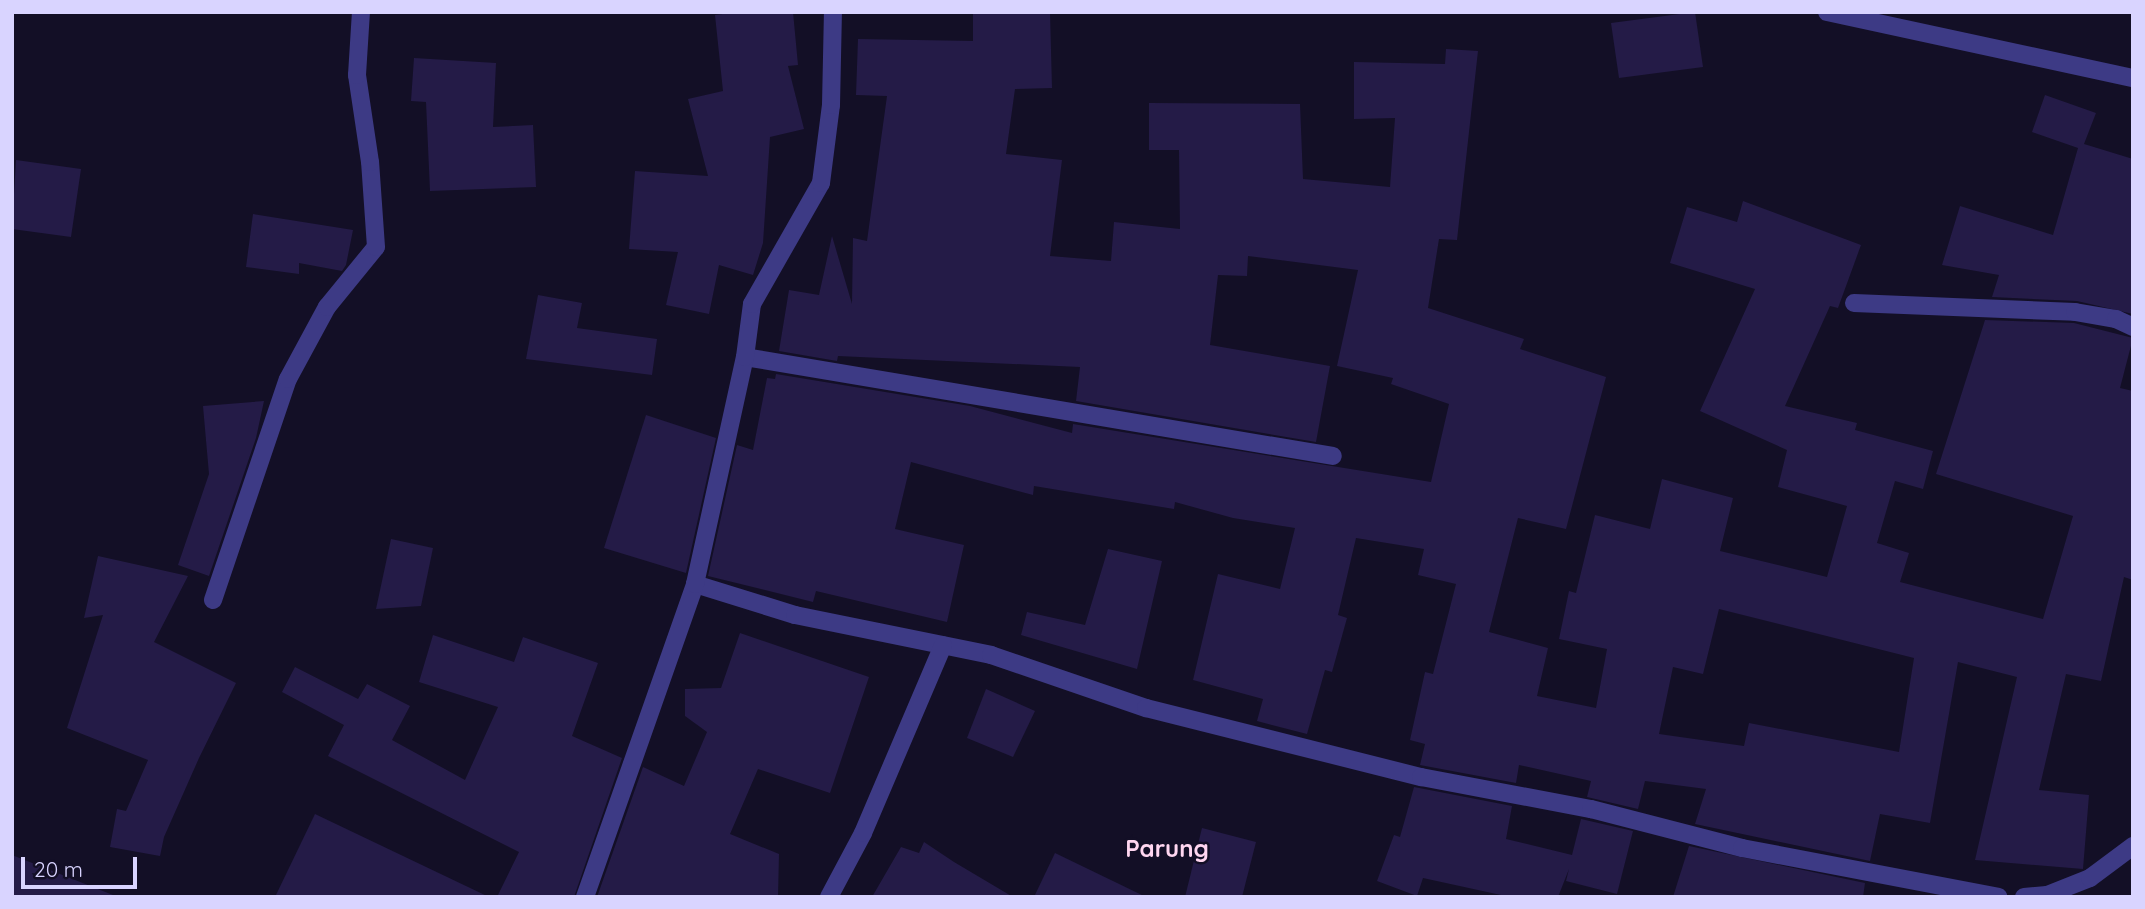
<!DOCTYPE html>
<html>
<head>
<meta charset="utf-8">
<style>
	body { margin:0 }
	#map { position:relative; width:2145px; height:909px; overflow:hidden; background:#130f26; font-family:Quicksand,sans-serif }
	div>[style] { position:absolute }
	.building>* { inset:0; background:#241b47 }
	.minor>* { height:18px; margin:-9px; padding:0 9px; transform-origin:9px; border-radius:9px; background:#3d3a85 }
	span { translate:-50% -50%; white-space:nowrap; text-align:center; line-height:1.15; -webkit-text-stroke:5px #130f26; paint-order:stroke }
	.quarter-label { font-size:24px; color:#ffd6f0; font-weight:700 }
	.frame { position:absolute; inset:0; border:14px solid #d9d4ff; pointer-events:none }
	.scale { position:absolute; left:21px; top:857px; width:116px; height:32px; box-sizing:border-box; border:4px solid #d9d4ff; border-top:0; padding-left:9px; font-size:21px; line-height:24px; white-space:nowrap; color:#d9d4ff; -webkit-text-stroke:5px #130f26; paint-order:stroke }
</style>
</head>
<body>
<div id="map">
	<div class="building">
		<div style="clip-path:polygon(738px 12px,793px 12px,798px 65px,788px 66px,804px 129px,770px 137px,763px 243px,753px 275px,719px 265px,709px 314px,666px 305px,678px 252px,629px 249px,635px 171px,708px 176px,688px 99px,723px 91px,715px 15px)"></div>
		<div style="clip-path:polygon(evenodd,973px 12px,1050px 12px,1052px 88px,1015px 89px,1006px 154px,1062px 160px,1050px 256px,1111px 261px,1114px 222px,1180px 229px,1179px 150px,1149px 150px,1149px 103px,1300px 104px,1303px 179px,1390px 187px,1395px 118px,1354px 119px,1354px 62px,1445px 64px,1446px 49px,1478px 51px,1457px 240px,1439px 239px,1428px 308px,1524px 339px,1520px 349px,1606px 377px,1566px 529px,1518px 518px,1489px 632px,1548px 648px,1537px 696px,1596px 708px,1607px 649px,1559px 639px,1569px 591px,1576px 593px,1595px 515px,1650px 529px,1662px 479px,1733px 498px,1720px 551px,1827px 577px,1847px 506px,1778px 487px,1787px 450px,1700px 411px,1755px 289px,1670px 263px,1687px 207px,1737px 222px,1743px 201px,1861px 245px,1838px 308px,1830px 306px,1785px 406px,1857px 423px,1855px 430px,1933px 451px,1923px 489px,1895px 481px,1877px 543px,1909px 553px,1900px 582px,2043px 619px,2073px 516px,1936px 474px,1985px 320px,2074px 323px,2133px 338px,2120px 388px,2133px 391px,2133px 580px,2124px 577px,2101px 681px,2066px 674px,2039px 790px,2089px 795px,2083px 869px,1975px 860px,2017px 677px,1958px 662px,1930px 823px,1880px 814px,1870px 861px,1695px 824px,1706px 789px,1645px 781px,1638px 809px,1587px 797px,1591px 781px,1519px 765px,1516px 783px,1420px 765px,1425px 744px,1410px 740px,1425px 672px,1433px 674px,1456px 584px,1418px 575px,1424px 549px,1356px 538px,1338px 615px,1347px 618px,1332px 672px,1325px 670px,1307px 734px,1257px 721px,1263px 699px,1193px 680px,1218px 574px,1280px 589px,1295px 528px,1233px 518px,1175px 502px,1174px 509px,1034px 486px,1033px 495px,911px 462px,895px 529px,964px 545px,947px 622px,816px 591px,813px 602px,708px 576px,737px 445px,753px 450px,767px 378px,775px 379px,776px 374px,970px 406px,1072px 433px,1073px 424px,1431px 482px,1449px 404px,1391px 384px,1393px 378px,1337px 366px,1358px 270px,1248px 256px,1247px 276px,1218px 275px,1210px 345px,1330px 366px,1316px 442px,1076px 401px,1080px 367px,838px 356px,837px 361px,779px 351px,789px 290px,819px 295px,832px 236px,852px 304px,853px 238px,867px 241px,887px 96px,856px 95px,858px 39px,973px 41px,973px 12px,1719px 609px,1914px 658px,1899px 752px,1749px 723px,1744px 746px,1659px 734px,1673px 667px,1703px 674px,1719px 609px)"></div>
		<div style="clip-path:polygon(1695px 12px,1703px 67px,1619px 78px,1611px 23px)"></div>
		<div style="clip-path:polygon(414px 58px,496px 63px,493px 127px,533px 125px,536px 187px,430px 191px,426px 102px,411px 101px)"></div>
		<div style="clip-path:polygon(2045px 95px,2096px 113px,2084px 144px,2133px 159px,2133px 314px,2077px 301px,1992px 297px,1999px 275px,1942px 265px,1960px 206px,2053px 235px,2078px 148px,2032px 132px)"></div>
		<div style="clip-path:polygon(16px 160px,81px 169px,71px 237px,12px 229px)"></div>
		<div style="clip-path:polygon(253px 214px,353px 230px,346px 265px,342px 271px,299px 263px,299px 274px,246px 267px)"></div>
		<div style="clip-path:polygon(538px 295px,582px 303px,577px 328px,657px 339px,652px 375px,526px 359px)"></div>
		<div style="clip-path:polygon(264px 401px,256px 438px,209px 576px,178px 565px,209px 474px,203px 406px)"></div>
		<div style="clip-path:polygon(646px 415px,716px 438px,686px 573px,604px 548px)"></div>
		<div style="clip-path:polygon(391px 539px,433px 548px,421px 606px,376px 609px)"></div>
		<div style="clip-path:polygon(1108px 549px,1162px 561px,1137px 669px,1021px 635px,1027px 612px,1085px 625px)"></div>
		<div style="clip-path:polygon(98px 556px,188px 576px,154px 642px,236px 683px,199px 758px,164px 837px,160px 856px,110px 847px,117px 809px,126px 811px,148px 760px,67px 728px,103px 615px,84px 618px)"></div>
		<div style="clip-path:polygon(740px 633px,869px 677px,830px 793px,758px 769px,730px 834px,779px 854px,778px 897px,597px 897px,643px 767px,684px 786px,707px 732px,685px 716px,685px 689px,721px 688px)"></div>
		<div style="clip-path:polygon(433px 635px,514px 662px,523px 637px,598px 663px,572px 736px,622px 758px,574px 897px,497px 897px,519px 852px,328px 756px,344px 725px,282px 692px,295px 667px,358px 699px,367px 684px,410px 706px,392px 740px,465px 780px,498px 707px,419px 682px)"></div>
		<div style="clip-path:polygon(986px 689px,1035px 711px,1013px 757px,967px 738px)"></div>
		<div style="clip-path:polygon(1414px 787px,1512px 806px,1506px 839px,1572px 855px,1581px 819px,1633px 831px,1617px 894px,1566px 881px,1569px 869px,1558px 897px,1510px 897px,1423px 878px,1417px 896px,1377px 881px,1394px 835px,1400px 837px)"></div>
		<div style="clip-path:polygon(315px 814px,489px 897px,275px 897px)"></div>
		<div style="clip-path:polygon(1202px 828px,1256px 842px,1242px 897px,1185px 897px)"></div>
		<div style="clip-path:polygon(924px 842px,954px 862px,1013px 897px,872px 897px,901px 847px,919px 853px)"></div>
		<div style="clip-path:polygon(1689px 846px,1865px 883px,1863px 897px,1673px 897px)"></div>
		<div style="clip-path:polygon(1055px 853px,1146px 897px,1034px 897px)"></div>
		<div style="clip-path:polygon(12px 855px,113px 895px,113px 897px,12px 897px)"></div>
	</div>
	<div class="minor">
		<div style="left:1827px;top:12px;width:313px;rotate:12.2deg"></div>
		<div style="left:1854px;top:303px;width:221px;rotate:2.3deg"></div>
		<div style="left:2075px;top:312px;width:42px;rotate:9.7deg"></div>
		<div style="left:2116px;top:319px;width:19px;rotate:25deg"></div>
		<div style="left:745px;top:357px;width:596px;rotate:9.56deg"></div>
		<div style="left:695px;top:584px;width:105px;rotate:17.2deg"></div>
		<div style="left:795px;top:615px;width:200px;rotate:11.5deg"></div>
		<div style="left:991px;top:655px;width:164px;rotate:18.9deg"></div>
		<div style="left:1146px;top:708px;width:284px;rotate:14.1deg"></div>
		<div style="left:1421px;top:777px;width:173px;rotate:10.7deg"></div>
		<div style="left:1591px;top:809px;width:156px;rotate:14.5deg"></div>
		<div style="left:1742px;top:848px;width:261px;rotate:10.8deg"></div>
		<div style="left:213px;top:600px;width:233px;rotate:-71.3deg"></div>
		<div style="left:288px;top:379px;width:82px;rotate:-61.6deg"></div>
		<div style="left:327px;top:307px;width:77px;rotate:-50.8deg"></div>
		<div style="left:376px;top:247px;width:85px;rotate:-94deg"></div>
		<div style="left:370px;top:162px;width:88px;rotate:-98.5deg"></div>
		<div style="left:357px;top:75px;width:63px;rotate:-86.4deg"></div>
		<div style="left:585px;top:897px;width:332px;rotate:-70.6deg"></div>
		<div style="left:695px;top:584px;width:232px;rotate:-77.6deg"></div>
		<div style="left:745px;top:357px;width:53px;rotate:-82.5deg"></div>
		<div style="left:752px;top:304px;width:139px;rotate:-60.3deg"></div>
		<div style="left:821px;top:183px;width:79px;rotate:-82.7deg"></div>
		<div style="left:831px;top:105px;width:93px;rotate:-88.8deg"></div>
		<div style="left:829px;top:897px;width:72px;rotate:-62deg"></div>
		<div style="left:863px;top:833px;width:204px;rotate:-66.9deg"></div>
		<div style="left:2024px;top:897px;width:23px;rotate:-5deg"></div>
		<div style="left:2047px;top:895px;width:46px;rotate:-21.6deg"></div>
		<div style="left:2090px;top:878px;width:54px;rotate:-36.7deg"></div>
	</div>
	<div class="quarter-label">
		<span style="left:1167px;top:849px">Parung</span>
	</div>
	<div class="frame"></div>
	<div class="scale">20 m</div>
</div>
</body>
</html>
